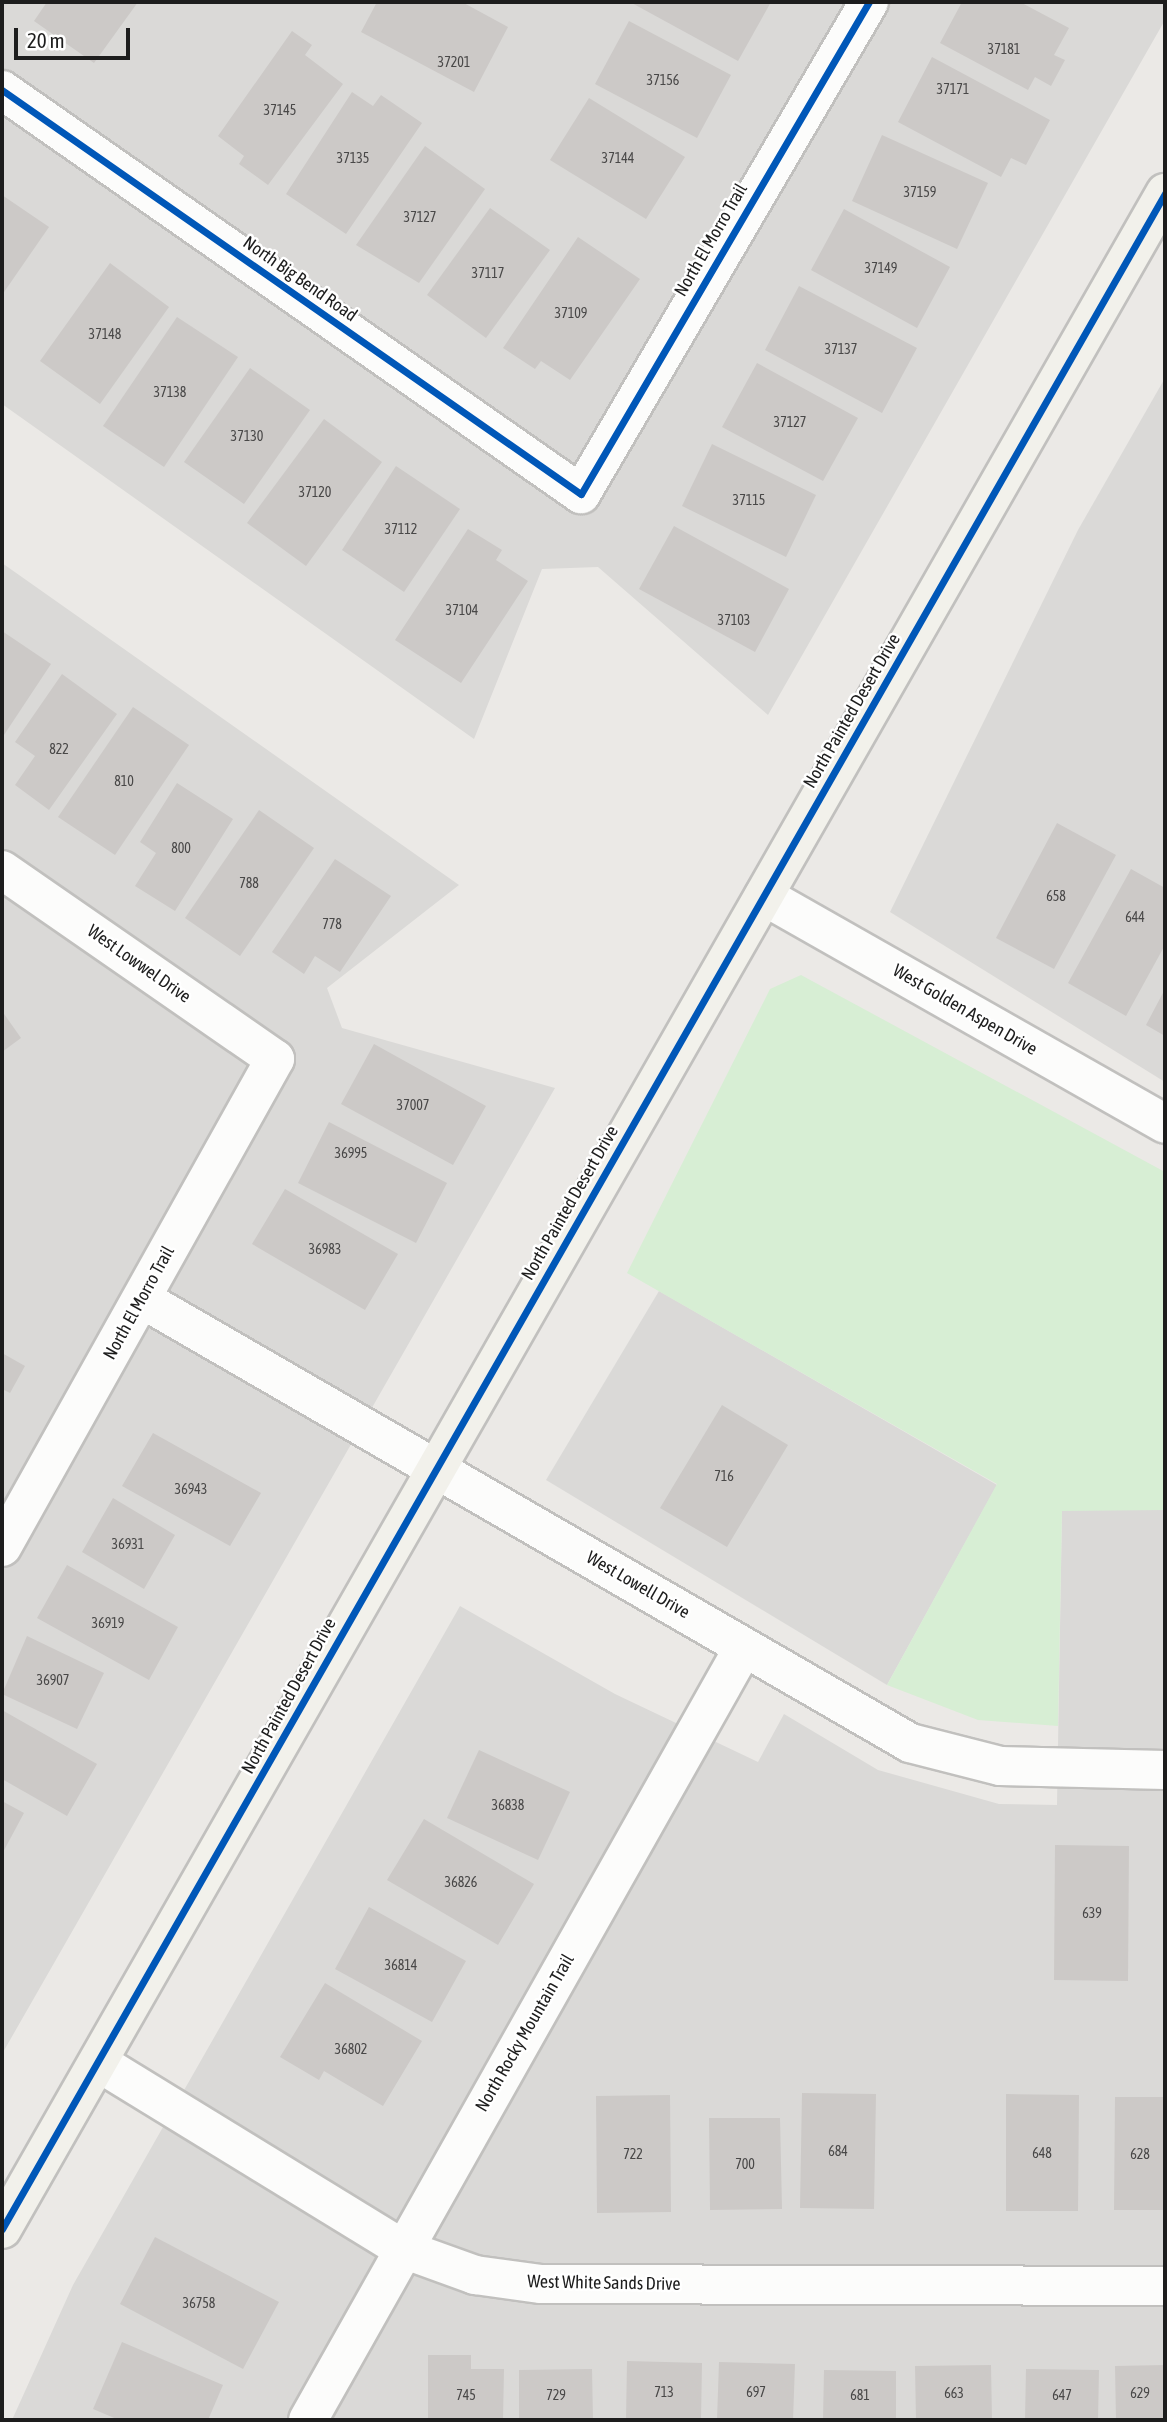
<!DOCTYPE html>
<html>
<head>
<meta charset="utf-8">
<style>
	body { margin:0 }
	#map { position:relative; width:1167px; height:2422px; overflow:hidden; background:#ebe9e6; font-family:"Asap Condensed",sans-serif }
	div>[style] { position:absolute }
	.residential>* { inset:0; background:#dad9d7 }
	.park>* { inset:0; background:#d7eed4 }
	.building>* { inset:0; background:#ccc9c7 }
	.roads { filter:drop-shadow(2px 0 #c1c0be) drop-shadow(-2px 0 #c1c0be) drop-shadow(0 2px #c1c0be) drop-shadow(0 -2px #c1c0be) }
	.street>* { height:38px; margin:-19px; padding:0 19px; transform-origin:19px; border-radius:19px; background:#fcfcfb }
	.secondary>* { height:38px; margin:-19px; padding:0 19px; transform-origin:19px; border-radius:19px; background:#f2f1eb }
	.cycleway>* { height:7px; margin:-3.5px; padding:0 3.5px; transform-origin:3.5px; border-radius:3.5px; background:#0057b8 }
	span { translate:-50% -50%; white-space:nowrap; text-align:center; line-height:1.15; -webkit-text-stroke:5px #fff; paint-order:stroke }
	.number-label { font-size:14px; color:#494848 }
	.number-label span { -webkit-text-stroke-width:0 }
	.street-label { font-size:18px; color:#1d1d1d }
	.frame { position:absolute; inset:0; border:4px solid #1d1d1d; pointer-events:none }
	.scale { position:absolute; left:14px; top:28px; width:116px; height:32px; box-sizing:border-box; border:4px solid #1d1d1d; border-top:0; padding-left:9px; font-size:21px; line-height:24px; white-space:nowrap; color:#1d1d1d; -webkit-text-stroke:5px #fff; paint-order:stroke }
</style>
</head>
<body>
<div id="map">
	<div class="residential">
		<div style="clip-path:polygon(2px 2px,1165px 2px,1165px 20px,768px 715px,598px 567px,542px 569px,474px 739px,2px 404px)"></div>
		<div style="clip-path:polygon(1165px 378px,1165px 1082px,890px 912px,1078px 530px)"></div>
		<div style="clip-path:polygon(2px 563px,459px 885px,327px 988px,342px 1028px,555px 1088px,2px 2054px)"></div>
		<div style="clip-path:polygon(659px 1291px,997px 1485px,887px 1685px,546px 1480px)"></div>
		<div style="clip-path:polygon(1062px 1510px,1165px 1510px,1165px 2420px,12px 2420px,73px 2285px,460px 1606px,615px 1694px,758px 1762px,784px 1714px,878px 1770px,999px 1804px,1057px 1805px)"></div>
	</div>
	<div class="park">
		<div style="clip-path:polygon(801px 975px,1165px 1172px,1165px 1510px,1062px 1511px,1058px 1726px,978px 1720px,887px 1685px,997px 1484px,627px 1273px,770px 989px)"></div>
	</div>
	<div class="building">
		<div style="clip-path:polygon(47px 2px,138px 2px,94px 63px,34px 21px)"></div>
		<div style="clip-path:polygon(377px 2px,462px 2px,508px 27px,474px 92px,361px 32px)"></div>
		<div style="clip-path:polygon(630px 2px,771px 2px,738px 61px)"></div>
		<div style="clip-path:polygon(962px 2px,1020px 2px,1069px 28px,1054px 55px,1065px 60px,1051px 86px,1035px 77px,1028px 90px,940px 43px)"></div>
		<div style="clip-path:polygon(629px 21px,731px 75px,697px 138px,595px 84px)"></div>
		<div style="clip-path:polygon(292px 31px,312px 45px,305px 55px,343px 84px,268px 185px,239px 164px,244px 156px,218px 136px)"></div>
		<div style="clip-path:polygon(932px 57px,1050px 120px,1026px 165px,1011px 158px,1001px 177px,898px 122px)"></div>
		<div style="clip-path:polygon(352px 92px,373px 106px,381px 95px,422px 123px,346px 234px,286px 194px)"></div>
		<div style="clip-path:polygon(589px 98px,685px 157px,646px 219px,550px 160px)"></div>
		<div style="clip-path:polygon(882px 135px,988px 183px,957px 249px,852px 201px)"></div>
		<div style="clip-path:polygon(425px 146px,485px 189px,419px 283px,356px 245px)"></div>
		<div style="clip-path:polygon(2px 195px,49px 227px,2px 295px)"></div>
		<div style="clip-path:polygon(490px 208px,550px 250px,486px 338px,427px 295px)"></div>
		<div style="clip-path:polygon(844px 209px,950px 267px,917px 328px,811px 270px)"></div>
		<div style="clip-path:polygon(578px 237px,640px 279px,570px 380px,541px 361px,535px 369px,503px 348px)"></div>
		<div style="clip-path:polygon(110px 263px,169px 307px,100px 404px,40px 361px)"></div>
		<div style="clip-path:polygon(799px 286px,917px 348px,882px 413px,765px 350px)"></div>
		<div style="clip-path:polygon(177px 317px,238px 357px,164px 467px,103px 426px)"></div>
		<div style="clip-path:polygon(757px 363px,858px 418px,823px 481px,722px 427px)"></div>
		<div style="clip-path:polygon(250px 368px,310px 410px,244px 504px,184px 462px)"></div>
		<div style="clip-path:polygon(324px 419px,382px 462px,306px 566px,247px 523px)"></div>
		<div style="clip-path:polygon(712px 444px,816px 495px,786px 557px,682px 506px)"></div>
		<div style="clip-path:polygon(396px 466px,460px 509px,404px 592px,342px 550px)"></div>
		<div style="clip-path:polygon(674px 526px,789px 589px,755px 652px,639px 589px)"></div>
		<div style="clip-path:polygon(468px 529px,502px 550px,496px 560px,528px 581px,461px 683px,395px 640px)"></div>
		<div style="clip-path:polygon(2px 631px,51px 664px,2px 738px)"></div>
		<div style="clip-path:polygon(62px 674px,117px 714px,49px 810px,15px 785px,35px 756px,15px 742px)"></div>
		<div style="clip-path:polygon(133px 707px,189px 745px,115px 855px,58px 817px)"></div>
		<div style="clip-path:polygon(177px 783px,233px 819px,175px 911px,135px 886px,156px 853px,140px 842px)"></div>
		<div style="clip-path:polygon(259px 810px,314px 848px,240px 956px,185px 918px)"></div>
		<div style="clip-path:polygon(1057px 823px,1116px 855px,1054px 969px,996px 938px)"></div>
		<div style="clip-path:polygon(335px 859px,391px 896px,340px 972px,315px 956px,304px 974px,272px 952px)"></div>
		<div style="clip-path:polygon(1131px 869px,1165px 888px,1165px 945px,1126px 1016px,1068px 983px)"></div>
		<div style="clip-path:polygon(1165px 989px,1165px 1036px,1146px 1025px)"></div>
		<div style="clip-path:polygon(2px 1011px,21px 1038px,2px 1052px)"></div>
		<div style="clip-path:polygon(374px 1044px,486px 1106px,453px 1165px,341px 1104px)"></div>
		<div style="clip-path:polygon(329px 1122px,447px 1183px,416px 1243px,298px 1183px)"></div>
		<div style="clip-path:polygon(285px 1189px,398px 1254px,365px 1310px,252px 1244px)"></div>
		<div style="clip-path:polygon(2px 1353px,25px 1366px,10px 1393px,2px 1389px)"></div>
		<div style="clip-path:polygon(722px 1405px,788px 1445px,727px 1547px,660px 1508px)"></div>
		<div style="clip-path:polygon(153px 1433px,261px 1493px,230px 1546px,122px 1486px)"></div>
		<div style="clip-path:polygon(113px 1498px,175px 1535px,144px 1589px,82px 1552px)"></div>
		<div style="clip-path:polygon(67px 1565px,178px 1627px,149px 1680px,37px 1618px)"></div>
		<div style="clip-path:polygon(27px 1636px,104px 1673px,77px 1729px,2px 1694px)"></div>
		<div style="clip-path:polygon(2px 1710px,97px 1764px,67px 1816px,2px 1779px)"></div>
		<div style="clip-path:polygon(479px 1750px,570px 1792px,538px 1860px,447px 1818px)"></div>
		<div style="clip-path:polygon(2px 1801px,24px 1813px,2px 1854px)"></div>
		<div style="clip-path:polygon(424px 1819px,534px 1884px,498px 1945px,387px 1880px)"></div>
		<div style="clip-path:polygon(1055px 1845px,1129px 1846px,1128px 1981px,1054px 1980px)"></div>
		<div style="clip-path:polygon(369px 1907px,466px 1961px,432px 2022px,335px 1969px)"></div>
		<div style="clip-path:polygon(325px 1983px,422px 2041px,383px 2106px,324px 2071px,319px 2080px,280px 2057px)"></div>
		<div style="clip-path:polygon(802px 2093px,876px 2094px,874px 2209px,800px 2208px)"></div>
		<div style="clip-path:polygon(1006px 2094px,1079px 2095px,1078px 2211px,1006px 2211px)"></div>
		<div style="clip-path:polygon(670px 2095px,671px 2212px,597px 2213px,596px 2096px)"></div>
		<div style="clip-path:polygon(1115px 2097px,1165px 2097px,1165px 2210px,1114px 2210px)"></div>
		<div style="clip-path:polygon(709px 2118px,780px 2118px,782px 2209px,710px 2210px)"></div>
		<div style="clip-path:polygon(155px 2237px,279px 2302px,243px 2369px,120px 2304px)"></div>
		<div style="clip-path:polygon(122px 2342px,223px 2385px,208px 2420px,119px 2420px,93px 2409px)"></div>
		<div style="clip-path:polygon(428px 2355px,471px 2355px,471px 2369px,504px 2369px,503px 2420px,428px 2420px)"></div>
		<div style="clip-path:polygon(627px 2361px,702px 2363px,701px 2420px,626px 2420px)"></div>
		<div style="clip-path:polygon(719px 2362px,795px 2364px,793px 2420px,717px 2420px)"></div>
		<div style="clip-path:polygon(991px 2365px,992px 2420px,916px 2420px,915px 2366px)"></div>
		<div style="clip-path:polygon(1165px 2365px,1165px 2420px,1116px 2420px,1115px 2366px)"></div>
		<div style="clip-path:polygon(592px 2369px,593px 2420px,519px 2420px,519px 2370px)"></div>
		<div style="clip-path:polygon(1026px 2369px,1099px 2370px,1098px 2420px,1025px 2420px)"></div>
		<div style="clip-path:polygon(824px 2370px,896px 2371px,896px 2420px,823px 2420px)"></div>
	</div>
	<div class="roads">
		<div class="street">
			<div style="left:2px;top:90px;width:706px;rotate:34.91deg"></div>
			<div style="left:581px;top:494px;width:570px;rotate:-59.66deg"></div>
			<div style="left:2px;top:870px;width:332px;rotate:34.7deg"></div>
			<div style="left:275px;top:1059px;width:559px;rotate:119.22deg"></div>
			<div style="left:764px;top:896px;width:461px;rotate:29.6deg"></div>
			<div style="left:142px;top:1299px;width:887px;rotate:30.03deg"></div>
			<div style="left:910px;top:1743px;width:93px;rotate:14.3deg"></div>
			<div style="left:1000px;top:1766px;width:165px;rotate:1.4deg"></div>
			<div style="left:101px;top:2064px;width:354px;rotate:31.5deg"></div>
			<div style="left:403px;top:2249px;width:77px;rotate:19.9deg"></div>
			<div style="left:475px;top:2275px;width:67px;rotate:7.8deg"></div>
			<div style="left:541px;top:2284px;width:624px;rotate:0.18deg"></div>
			<div style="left:308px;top:2420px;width:887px;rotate:-60.58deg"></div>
		</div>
		<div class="secondary">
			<div style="left:2px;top:2229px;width:2345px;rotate:-60.26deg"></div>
		</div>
	</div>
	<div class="cycleway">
		<div style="left:2px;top:90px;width:706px;rotate:34.91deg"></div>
		<div style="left:581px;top:494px;width:570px;rotate:-59.66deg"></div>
		<div style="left:2px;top:2229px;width:2345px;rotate:-60.26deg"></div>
	</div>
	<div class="number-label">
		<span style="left:1004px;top:49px">37181</span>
		<span style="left:454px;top:62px">37201</span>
		<span style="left:663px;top:80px">37156</span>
		<span style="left:953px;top:89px">37171</span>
		<span style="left:280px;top:110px">37145</span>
		<span style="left:353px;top:158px">37135</span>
		<span style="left:618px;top:158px">37144</span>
		<span style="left:920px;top:192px">37159</span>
		<span style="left:420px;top:217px">37127</span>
		<span style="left:881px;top:268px">37149</span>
		<span style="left:488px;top:273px">37117</span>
		<span style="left:571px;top:313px">37109</span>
		<span style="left:105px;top:334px">37148</span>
		<span style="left:841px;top:349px">37137</span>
		<span style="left:170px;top:392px">37138</span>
		<span style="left:790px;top:422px">37127</span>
		<span style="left:247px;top:436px">37130</span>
		<span style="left:315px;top:492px">37120</span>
		<span style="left:749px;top:500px">37115</span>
		<span style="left:401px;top:529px">37112</span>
		<span style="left:462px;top:610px">37104</span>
		<span style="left:734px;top:620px">37103</span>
		<span style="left:59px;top:749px">822</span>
		<span style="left:124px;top:781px">810</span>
		<span style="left:181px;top:848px">800</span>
		<span style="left:249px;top:883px">788</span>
		<span style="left:1056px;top:896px">658</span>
		<span style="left:1135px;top:917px">644</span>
		<span style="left:332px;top:924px">778</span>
		<span style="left:413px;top:1105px">37007</span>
		<span style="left:351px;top:1153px">36995</span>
		<span style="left:325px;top:1249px">36983</span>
		<span style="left:724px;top:1476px">716</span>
		<span style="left:191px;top:1489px">36943</span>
		<span style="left:128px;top:1544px">36931</span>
		<span style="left:108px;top:1623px">36919</span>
		<span style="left:53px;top:1680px">36907</span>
		<span style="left:508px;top:1805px">36838</span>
		<span style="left:461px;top:1882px">36826</span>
		<span style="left:1092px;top:1913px">639</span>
		<span style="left:401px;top:1965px">36814</span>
		<span style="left:351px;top:2049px">36802</span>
		<span style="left:838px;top:2151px">684</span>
		<span style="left:1042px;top:2153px">648</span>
		<span style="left:633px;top:2154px">722</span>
		<span style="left:1140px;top:2154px">628</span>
		<span style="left:745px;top:2164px">700</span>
		<span style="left:199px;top:2303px">36758</span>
		<span style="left:664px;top:2392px">713</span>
		<span style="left:756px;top:2392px">697</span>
		<span style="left:954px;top:2393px">663</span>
		<span style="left:1140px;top:2393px">629</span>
		<span style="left:466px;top:2395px">745</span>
		<span style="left:556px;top:2395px">729</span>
		<span style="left:860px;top:2395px">681</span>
		<span style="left:1062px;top:2395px">647</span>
	</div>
	<div class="street-label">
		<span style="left:711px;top:240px;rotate:-60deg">North El Morro Trail</span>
		<span style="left:300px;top:279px;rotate:35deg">North Big Bend Road</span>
		<span style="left:852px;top:711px;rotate:-60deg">North Painted Desert Drive</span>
		<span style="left:139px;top:964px;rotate:35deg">West Lowwel Drive</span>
		<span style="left:965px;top:1010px;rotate:30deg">West Golden Aspen Drive</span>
		<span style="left:570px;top:1203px;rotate:-60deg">North Painted Desert Drive</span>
		<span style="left:139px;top:1303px;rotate:-61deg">North El Morro Trail</span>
		<span style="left:638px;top:1585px;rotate:30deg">West Lowell Drive</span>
		<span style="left:289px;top:1696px;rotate:-61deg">North Painted Desert Drive</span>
		<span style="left:525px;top:2033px;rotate:-60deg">North Rocky Mountain Trail</span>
		<span style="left:604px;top:2283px;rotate:1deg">West White Sands Drive</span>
	</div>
	<div class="frame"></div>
	<div class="scale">20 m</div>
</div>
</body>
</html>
